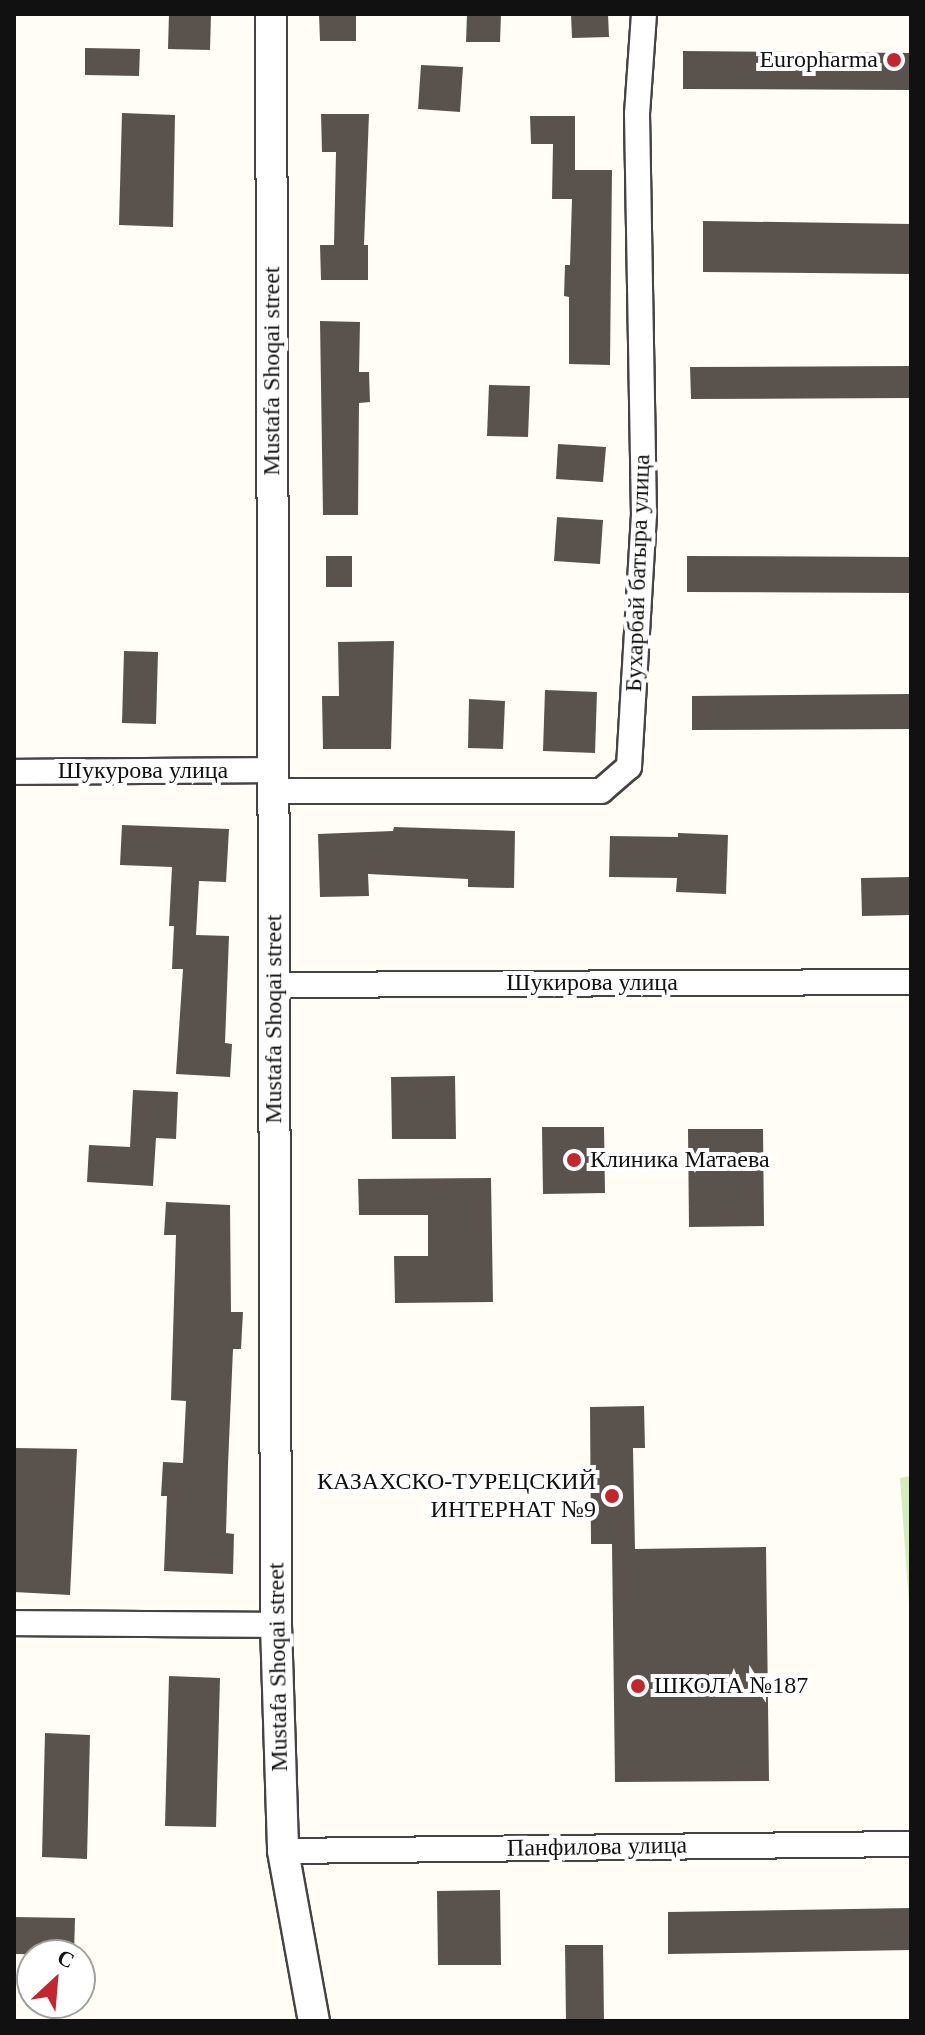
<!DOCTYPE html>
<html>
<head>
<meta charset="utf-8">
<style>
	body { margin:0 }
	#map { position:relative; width:925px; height:2035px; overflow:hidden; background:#fffdf5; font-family:"Times New Roman",serif }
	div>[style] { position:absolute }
	.green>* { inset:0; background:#d5ebbd }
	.building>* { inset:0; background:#5a524d }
	.roads { filter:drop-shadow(2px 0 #444) drop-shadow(-2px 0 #444) drop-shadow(0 2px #444) drop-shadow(0 -2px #444) }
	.minor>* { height:24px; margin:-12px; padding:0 12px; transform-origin:12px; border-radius:12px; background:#fff }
	.tertiary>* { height:30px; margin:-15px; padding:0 15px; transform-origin:15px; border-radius:15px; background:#fff }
	.dots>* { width:22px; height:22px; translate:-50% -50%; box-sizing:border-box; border:4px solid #fff; border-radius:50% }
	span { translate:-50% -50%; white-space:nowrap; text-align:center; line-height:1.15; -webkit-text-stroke:8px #fff; paint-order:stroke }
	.poi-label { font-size:24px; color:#111 }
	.right { translate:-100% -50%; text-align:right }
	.left { translate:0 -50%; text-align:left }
	.street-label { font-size:24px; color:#111 }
	.frame { position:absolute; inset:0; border:16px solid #111; pointer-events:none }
	.north { position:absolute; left:16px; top:1939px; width:80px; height:80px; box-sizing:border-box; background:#fff; border:2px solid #a0a0a0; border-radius:50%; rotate:26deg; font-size:22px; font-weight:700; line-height:32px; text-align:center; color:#111 }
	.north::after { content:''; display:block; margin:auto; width:28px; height:36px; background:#c4262e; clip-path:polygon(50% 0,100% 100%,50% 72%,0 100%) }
</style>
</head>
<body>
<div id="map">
	<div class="green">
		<div style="clip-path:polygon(911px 1476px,911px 1632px,900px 1478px)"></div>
	</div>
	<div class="building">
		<div style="clip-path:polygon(169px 14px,211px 14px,210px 50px,168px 49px)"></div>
		<div style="clip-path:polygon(319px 14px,356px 14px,356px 41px,320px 41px)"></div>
		<div style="clip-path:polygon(467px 14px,501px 14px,500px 42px,466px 42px)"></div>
		<div style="clip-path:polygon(571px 14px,608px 14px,609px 37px,572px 38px)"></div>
		<div style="clip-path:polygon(85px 48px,140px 49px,139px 76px,85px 75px)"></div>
		<div style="clip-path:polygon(683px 51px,911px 53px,911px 90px,683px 89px)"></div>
		<div style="clip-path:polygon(421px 65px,463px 67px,460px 112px,418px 109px)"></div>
		<div style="clip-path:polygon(122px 113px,175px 115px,173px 227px,119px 225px)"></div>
		<div style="clip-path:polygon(321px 114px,369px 114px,364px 245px,368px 245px,368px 280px,321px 280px,320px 245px,334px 245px,336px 152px,322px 152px)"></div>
		<div style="clip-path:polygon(530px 116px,575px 116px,575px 170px,612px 170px,610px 365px,569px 364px,569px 297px,564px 296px,565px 265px,570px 265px,572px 199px,552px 199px,553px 144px,531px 144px)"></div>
		<div style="clip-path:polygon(703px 221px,911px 224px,911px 274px,703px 272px)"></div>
		<div style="clip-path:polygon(320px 321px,360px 322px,359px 372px,369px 372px,370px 402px,359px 403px,358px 515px,323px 515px)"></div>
		<div style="clip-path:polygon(911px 366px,911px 398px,691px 399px,690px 367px)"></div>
		<div style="clip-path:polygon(489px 385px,530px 386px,528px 437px,487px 436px)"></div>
		<div style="clip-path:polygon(558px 444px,606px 447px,603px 482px,556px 479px)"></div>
		<div style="clip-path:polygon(557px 517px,603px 520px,600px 564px,554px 561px)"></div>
		<div style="clip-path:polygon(326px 556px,352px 556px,352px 587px,326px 587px)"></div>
		<div style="clip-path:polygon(687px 556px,911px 557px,911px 593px,687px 592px)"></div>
		<div style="clip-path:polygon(394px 641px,391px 749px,323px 749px,322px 696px,339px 696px,338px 642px)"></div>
		<div style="clip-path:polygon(124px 651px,158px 652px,156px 724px,122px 723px)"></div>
		<div style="clip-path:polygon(545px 690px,597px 692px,595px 753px,543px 751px)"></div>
		<div style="clip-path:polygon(911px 694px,911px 729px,692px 730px,692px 696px)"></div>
		<div style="clip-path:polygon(469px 699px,505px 701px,503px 749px,468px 748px)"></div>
		<div style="clip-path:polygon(122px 825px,229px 829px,226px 882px,199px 881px,196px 935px,229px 936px,225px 1043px,232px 1044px,230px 1077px,176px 1074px,183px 969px,172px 969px,174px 926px,169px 926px,172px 867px,120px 865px)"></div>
		<div style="clip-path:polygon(394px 827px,515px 831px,514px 888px,468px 887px,468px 879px,368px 874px,369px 896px,320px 897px,318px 834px,393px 831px)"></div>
		<div style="clip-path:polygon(678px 833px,728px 835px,726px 894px,676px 892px,677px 878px,609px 877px,610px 836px,678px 837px)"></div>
		<div style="clip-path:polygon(911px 877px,911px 915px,862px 916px,861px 878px)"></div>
		<div style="clip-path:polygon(455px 1076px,456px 1139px,392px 1139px,391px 1077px)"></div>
		<div style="clip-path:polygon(133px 1090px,178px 1092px,176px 1139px,156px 1138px,153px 1186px,87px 1182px,89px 1145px,130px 1147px)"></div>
		<div style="clip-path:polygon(542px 1127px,604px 1127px,605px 1193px,543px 1194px)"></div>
		<div style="clip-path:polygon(688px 1129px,763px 1129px,764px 1226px,689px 1227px)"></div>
		<div style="clip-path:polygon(491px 1178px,493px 1302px,395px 1303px,394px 1256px,428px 1256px,428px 1215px,359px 1215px,358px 1179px)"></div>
		<div style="clip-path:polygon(166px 1202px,230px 1205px,231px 1312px,243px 1312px,241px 1349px,233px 1349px,228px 1465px,226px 1533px,234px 1534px,233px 1574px,164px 1571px,167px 1496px,161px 1496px,163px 1462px,183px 1463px,186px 1401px,171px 1400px,176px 1235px,164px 1235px)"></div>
		<div style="clip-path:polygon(644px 1406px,645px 1448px,633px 1448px,635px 1549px,766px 1547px,769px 1781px,615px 1782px,612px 1544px,591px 1544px,590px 1407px)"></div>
		<div style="clip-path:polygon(14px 1448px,77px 1449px,70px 1595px,14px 1592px)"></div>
		<div style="clip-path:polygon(169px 1676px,220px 1678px,216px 1827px,165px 1826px)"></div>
		<div style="clip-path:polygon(45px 1733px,90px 1735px,87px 1859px,42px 1857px)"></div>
		<div style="clip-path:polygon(500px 1890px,501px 1965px,438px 1965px,437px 1891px)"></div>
		<div style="clip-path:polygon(911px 1908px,911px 1950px,668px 1954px,668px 1912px)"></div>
		<div style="clip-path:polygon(14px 1917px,75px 1918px,74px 1955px,14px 1954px)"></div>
		<div style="clip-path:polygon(565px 1945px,603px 1945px,604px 2021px,566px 2021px)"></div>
	</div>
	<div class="roads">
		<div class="minor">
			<div style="left:14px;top:772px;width:259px;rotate:-0.4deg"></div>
			<div style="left:273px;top:791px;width:328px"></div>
			<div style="left:601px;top:791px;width:37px;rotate:-41deg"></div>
			<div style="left:629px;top:767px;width:252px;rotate:-86.6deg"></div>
			<div style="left:644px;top:515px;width:401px;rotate:-91deg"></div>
			<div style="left:637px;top:114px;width:100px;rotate:-86deg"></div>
			<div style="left:274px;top:985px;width:637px;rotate:-0.27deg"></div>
			<div style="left:14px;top:1623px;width:262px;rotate:0.4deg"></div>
			<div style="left:283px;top:1851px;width:628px;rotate:-0.64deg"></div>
		</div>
		<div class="tertiary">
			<div style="left:271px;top:14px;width:1611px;rotate:89.82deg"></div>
			<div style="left:276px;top:1625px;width:226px;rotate:88.2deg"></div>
			<div style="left:283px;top:1851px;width:173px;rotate:79.7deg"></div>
		</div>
	</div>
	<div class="dots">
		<div style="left:894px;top:60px;background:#c4262e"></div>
		<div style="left:574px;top:1160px;background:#c4262e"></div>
		<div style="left:612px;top:1496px;background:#c4262e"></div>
		<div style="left:638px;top:1686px;background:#c4262e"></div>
	</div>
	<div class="poi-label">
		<span class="right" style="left:878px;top:60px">Europharma</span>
		<span class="left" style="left:590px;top:1160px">Клиника Матаева</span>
		<span class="right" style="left:596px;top:1496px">КАЗАХСКО-ТУРЕЦСКИЙ<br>ИНТЕРНАТ №9</span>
		<span class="left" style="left:654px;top:1686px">ШКОЛА №187</span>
	</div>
	<div class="street-label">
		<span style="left:272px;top:371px;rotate:-90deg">Mustafa Shoqai street</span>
		<span style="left:638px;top:573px;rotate:-88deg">Бухарбай батыра улица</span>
		<span style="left:143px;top:771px">Шукурова улица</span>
		<span style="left:592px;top:983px">Шукирова улица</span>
		<span style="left:274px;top:1019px;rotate:-90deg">Mustafa Shoqai street</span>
		<span style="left:278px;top:1667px;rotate:-91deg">Mustafa Shoqai street</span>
		<span style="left:597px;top:1847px;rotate:-1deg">Панфилова улица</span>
	</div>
	<div class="frame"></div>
	<div class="north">С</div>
</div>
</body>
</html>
